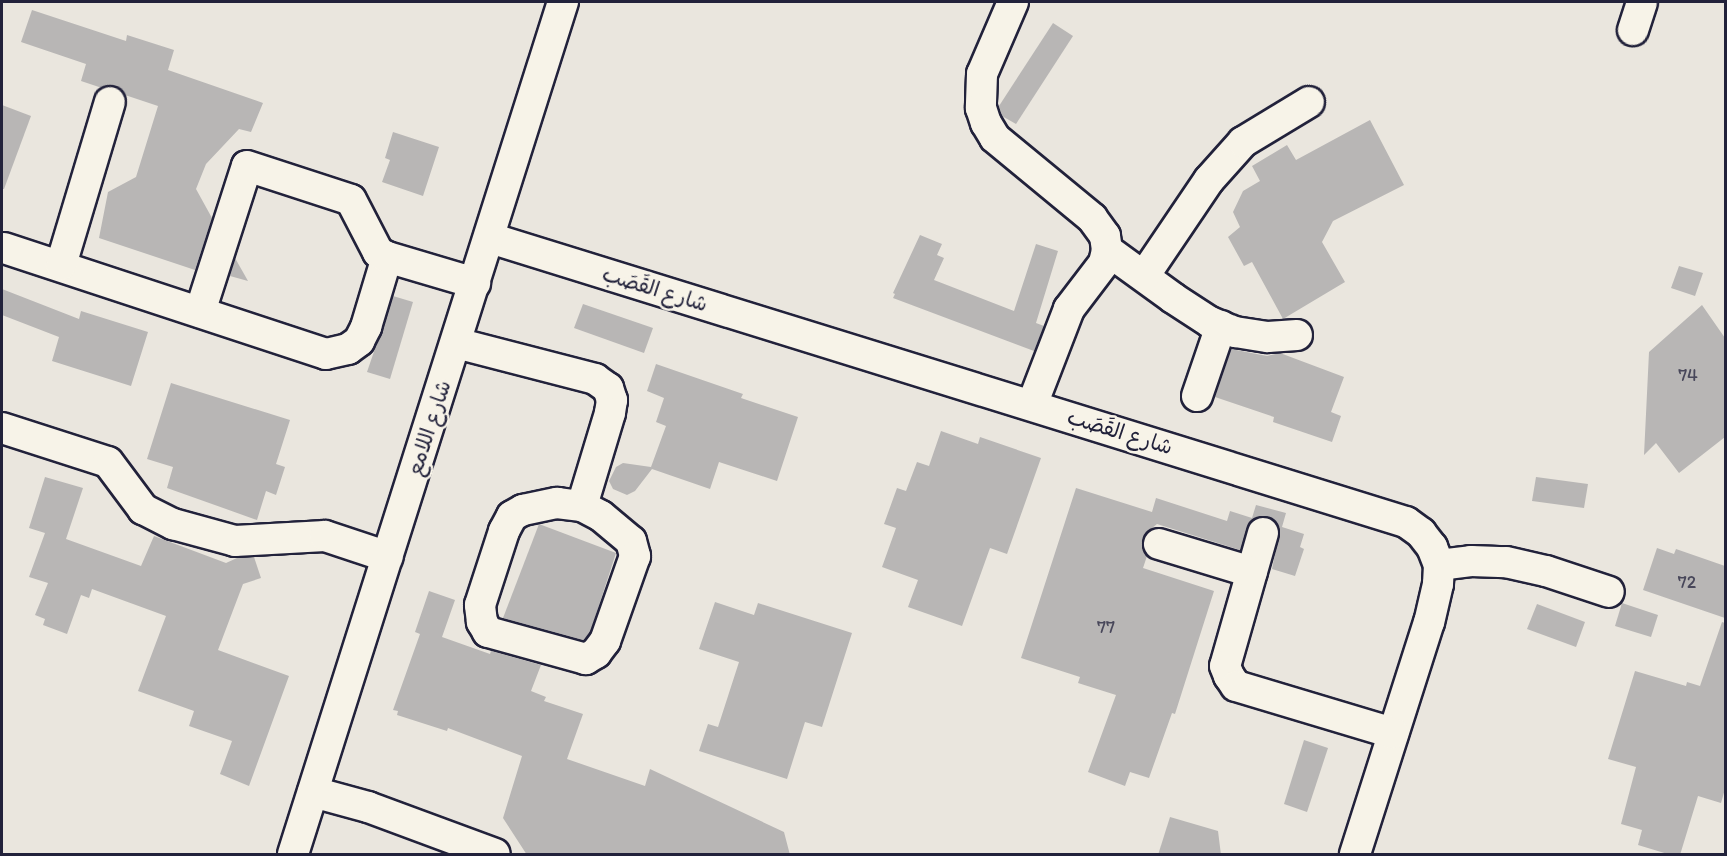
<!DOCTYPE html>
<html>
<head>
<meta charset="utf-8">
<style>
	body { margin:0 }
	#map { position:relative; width:1727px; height:856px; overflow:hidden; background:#eae6de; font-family:Itim,"Playpen Sans Arabic",sans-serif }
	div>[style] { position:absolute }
	.building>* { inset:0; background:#b8b6b5 }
	.roads { filter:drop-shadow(2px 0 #22223b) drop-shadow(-2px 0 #22223b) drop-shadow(0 2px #22223b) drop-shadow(0 -2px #22223b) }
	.minor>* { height:30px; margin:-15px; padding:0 15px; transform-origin:15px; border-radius:15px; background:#f7f3e8 }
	span { translate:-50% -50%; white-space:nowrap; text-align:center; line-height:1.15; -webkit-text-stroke:5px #f7f3e8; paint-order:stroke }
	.number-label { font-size:18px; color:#48475a }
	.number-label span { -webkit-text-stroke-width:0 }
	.street-label { font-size:21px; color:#22223b }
	.frame { position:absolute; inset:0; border:3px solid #22223b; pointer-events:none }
</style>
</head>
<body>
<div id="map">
	<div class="building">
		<div style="clip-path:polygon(32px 10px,126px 41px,127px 35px,174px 50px,168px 70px,263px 103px,251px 132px,239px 129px,206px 164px,196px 189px,212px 218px,195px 270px,99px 238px,108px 192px,136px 177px,158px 106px,125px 95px,116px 86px,102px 88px,81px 81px,86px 64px,21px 42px)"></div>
		<div style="clip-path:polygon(1053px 23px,1073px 36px,1016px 124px,1002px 116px,999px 106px)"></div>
		<div style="clip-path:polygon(2px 105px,31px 116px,4px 189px,2px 189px)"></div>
		<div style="clip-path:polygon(1370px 120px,1404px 185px,1333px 221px,1322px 242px,1345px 282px,1283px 319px,1252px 262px,1244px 266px,1228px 237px,1240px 227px,1233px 212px,1243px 191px,1260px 181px,1252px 166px,1287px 145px,1296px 160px)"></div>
		<div style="clip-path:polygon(393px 132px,439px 147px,423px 196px,382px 182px,390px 160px,385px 158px)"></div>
		<div style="clip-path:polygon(920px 235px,942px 244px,937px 255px,944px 258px,934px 280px,1014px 311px,1036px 244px,1058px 251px,1036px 323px,1044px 326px,1034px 351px,893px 298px,895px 294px,893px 293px)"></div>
		<div style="clip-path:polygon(235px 258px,248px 281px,230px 276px)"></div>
		<div style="clip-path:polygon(1679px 266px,1703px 273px,1695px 296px,1671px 288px)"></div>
		<div style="clip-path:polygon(2px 289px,79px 319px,81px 311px,148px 332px,131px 386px,52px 361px,59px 337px,2px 315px)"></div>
		<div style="clip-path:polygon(393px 296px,413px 302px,390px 379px,367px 372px)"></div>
		<div style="clip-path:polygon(583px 304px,653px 328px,644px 353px,574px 328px)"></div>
		<div style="clip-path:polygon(1702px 305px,1725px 338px,1725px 437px,1679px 473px,1656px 443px,1644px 455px,1649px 352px)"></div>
		<div style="clip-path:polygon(1231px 349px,1267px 356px,1280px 353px,1344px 377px,1331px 412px,1341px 416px,1332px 442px,1273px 422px,1274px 417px,1215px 397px)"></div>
		<div style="clip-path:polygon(656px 364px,743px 394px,741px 398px,798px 417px,777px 481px,719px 462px,710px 489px,652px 469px,635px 491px,627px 495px,613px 489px,609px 481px,616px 467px,623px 463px,651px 467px,666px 426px,656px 422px,664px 398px,647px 391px)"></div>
		<div style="clip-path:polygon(171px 383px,290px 420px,276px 464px,285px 467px,276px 495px,266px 491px,257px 520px,167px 488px,173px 467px,147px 459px)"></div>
		<div style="clip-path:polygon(941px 431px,978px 444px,980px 437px,1041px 458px,1007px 554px,990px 548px,962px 626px,908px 607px,918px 580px,882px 567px,896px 528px,884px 524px,897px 488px,906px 491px,917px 462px,929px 466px)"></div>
		<div style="clip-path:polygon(45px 477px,83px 488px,66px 539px,141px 566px,154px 536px,226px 563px,237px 558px,254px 557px,261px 578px,243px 584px,218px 650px,289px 676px,249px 786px,220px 774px,232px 741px,189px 726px,194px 711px,138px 691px,166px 616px,92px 589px,89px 598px,81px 595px,67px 634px,43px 625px,45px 619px,35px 615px,48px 583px,29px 577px,45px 533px,29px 528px)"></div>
		<div style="clip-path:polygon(1536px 477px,1588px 484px,1584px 508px,1532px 501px)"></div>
		<div style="clip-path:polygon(1076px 488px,1152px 512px,1156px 498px,1227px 521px,1230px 511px,1252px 518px,1256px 505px,1286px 513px,1282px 527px,1304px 534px,1300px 547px,1304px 549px,1295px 576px,1272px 569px,1280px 529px,1276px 521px,1268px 517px,1258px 516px,1251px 521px,1240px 550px,1157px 524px,1147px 532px,1142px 540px,1142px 549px,1147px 556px,1143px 568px,1214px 591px,1175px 714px,1172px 713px,1149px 778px,1130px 772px,1125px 786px,1088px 772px,1116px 695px,1078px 683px,1080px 677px,1021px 658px)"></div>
		<div style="clip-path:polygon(539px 524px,616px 553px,590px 633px,583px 640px,503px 618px)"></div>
		<div style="clip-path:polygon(1657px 548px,1674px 554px,1676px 549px,1725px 566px,1725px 618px,1643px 590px)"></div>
		<div style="clip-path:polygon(429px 591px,455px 600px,442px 637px,490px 654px,491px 651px,541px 665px,531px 691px,546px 697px,544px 701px,583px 714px,567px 759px,645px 786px,650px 769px,784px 832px,790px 855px,527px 855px,503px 818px,522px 756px,448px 728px,447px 731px,397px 715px,398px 711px,393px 710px,420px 634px,415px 632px)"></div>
		<div style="clip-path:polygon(715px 602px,754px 615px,758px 603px,852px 633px,822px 727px,805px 722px,787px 779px,699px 751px,708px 724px,718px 727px,739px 662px,699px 649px)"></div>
		<div style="clip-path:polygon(1622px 603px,1658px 615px,1651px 637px,1615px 626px)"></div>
		<div style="clip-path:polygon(1537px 604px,1585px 622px,1576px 647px,1527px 629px)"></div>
		<div style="clip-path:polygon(1722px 622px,1725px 623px,1725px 789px,1721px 803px,1698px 796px,1680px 855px,1671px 855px,1638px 845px,1642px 830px,1621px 824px,1636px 767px,1608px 759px,1635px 671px,1686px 686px,1687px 682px,1700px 686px)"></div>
		<div style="clip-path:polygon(1304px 740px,1328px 748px,1307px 812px,1284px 804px)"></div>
		<div style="clip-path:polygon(1170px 817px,1218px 831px,1221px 855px,1158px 855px)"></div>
	</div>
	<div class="roads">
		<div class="minor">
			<div style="left:1013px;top:2px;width:78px;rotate:113.3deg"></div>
			<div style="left:982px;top:74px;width:34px;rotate:92deg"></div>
			<div style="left:981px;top:108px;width:16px;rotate:72deg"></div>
			<div style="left:986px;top:123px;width:17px;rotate:59deg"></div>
			<div style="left:995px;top:138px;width:126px;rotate:39.5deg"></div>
			<div style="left:1092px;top:218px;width:22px;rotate:54deg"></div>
			<div style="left:1105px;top:236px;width:14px;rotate:82deg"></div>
			<div style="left:1107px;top:250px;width:13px;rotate:103deg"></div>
			<div style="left:1104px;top:263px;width:58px;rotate:127.3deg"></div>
			<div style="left:1069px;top:309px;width:103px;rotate:111.1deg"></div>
			<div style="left:1633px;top:30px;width:29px;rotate:-72deg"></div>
			<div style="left:490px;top:238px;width:959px;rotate:17.23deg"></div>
			<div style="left:1406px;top:522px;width:19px;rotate:36deg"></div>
			<div style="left:1421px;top:533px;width:18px;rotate:52deg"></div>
			<div style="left:1432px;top:547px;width:19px;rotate:69deg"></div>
			<div style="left:1439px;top:565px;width:19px;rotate:93deg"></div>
			<div style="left:1438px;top:584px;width:39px;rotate:103deg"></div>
			<div style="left:1429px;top:622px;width:244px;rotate:107.7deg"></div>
			<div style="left:4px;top:248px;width:339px;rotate:18.2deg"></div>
			<div style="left:326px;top:354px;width:23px;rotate:-13deg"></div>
			<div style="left:348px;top:349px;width:14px;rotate:-36deg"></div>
			<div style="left:359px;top:341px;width:16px;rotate:-63deg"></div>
			<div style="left:366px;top:327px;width:73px;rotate:-73.3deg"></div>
			<div style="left:1107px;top:250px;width:82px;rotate:36deg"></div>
			<div style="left:1173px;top:298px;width:44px;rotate:33deg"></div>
			<div style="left:1210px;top:322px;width:27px;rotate:22deg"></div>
			<div style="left:1235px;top:332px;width:33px;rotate:9deg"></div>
			<div style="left:1268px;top:337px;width:29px;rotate:-4deg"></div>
			<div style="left:61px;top:265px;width:170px;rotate:-73.3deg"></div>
			<div style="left:1144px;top:276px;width:116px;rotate:-55.9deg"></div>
			<div style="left:1209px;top:180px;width:51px;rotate:-48.2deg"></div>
			<div style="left:1243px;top:142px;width:77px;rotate:-31.2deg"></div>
			<div style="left:200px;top:312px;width:153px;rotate:-72.2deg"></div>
			<div style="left:247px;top:166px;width:109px;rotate:18.1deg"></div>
			<div style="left:351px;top:200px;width:59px;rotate:62.6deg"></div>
			<div style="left:378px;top:252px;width:10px;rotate:29deg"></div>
			<div style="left:387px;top:257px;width:92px;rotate:16.5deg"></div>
			<div style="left:456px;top:343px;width:144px;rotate:14.5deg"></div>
			<div style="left:595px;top:379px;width:16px;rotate:35deg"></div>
			<div style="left:608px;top:388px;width:13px;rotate:72deg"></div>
			<div style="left:612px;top:400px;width:13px;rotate:99deg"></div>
			<div style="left:610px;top:413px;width:97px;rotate:106.8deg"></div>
			<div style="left:582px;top:506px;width:21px;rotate:28deg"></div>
			<div style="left:601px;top:516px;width:39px;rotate:40deg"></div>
			<div style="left:631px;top:541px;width:16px;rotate:75deg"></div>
			<div style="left:635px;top:556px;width:90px;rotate:109.4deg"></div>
			<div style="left:605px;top:641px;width:15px;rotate:127deg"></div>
			<div style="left:596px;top:653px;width:12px;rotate:149deg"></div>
			<div style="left:586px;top:659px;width:102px;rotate:-164.6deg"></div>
			<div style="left:488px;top:632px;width:12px;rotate:-121deg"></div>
			<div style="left:482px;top:622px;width:17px;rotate:-97deg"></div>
			<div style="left:480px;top:605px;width:78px;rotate:-72deg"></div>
			<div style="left:504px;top:531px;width:17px;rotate:-62deg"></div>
			<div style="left:512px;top:516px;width:13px;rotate:-29deg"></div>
			<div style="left:523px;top:510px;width:35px;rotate:-12deg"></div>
			<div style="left:557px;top:503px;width:25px;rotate:7deg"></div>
			<div style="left:1197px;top:396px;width:74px;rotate:-71.1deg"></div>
			<div style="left:2px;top:428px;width:111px;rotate:17.8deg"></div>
			<div style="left:108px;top:462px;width:59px;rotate:53.3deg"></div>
			<div style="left:143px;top:509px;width:34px;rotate:27deg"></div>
			<div style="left:173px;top:524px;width:64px;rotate:15.3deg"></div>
			<div style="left:235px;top:541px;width:90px;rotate:-3.2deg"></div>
			<div style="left:325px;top:536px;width:66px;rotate:18.4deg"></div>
			<div style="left:1263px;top:533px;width:138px;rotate:105.9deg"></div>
			<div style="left:1225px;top:666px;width:11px;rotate:68deg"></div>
			<div style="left:1229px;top:676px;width:12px;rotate:55deg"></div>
			<div style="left:1236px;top:686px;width:164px;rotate:16.7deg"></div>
			<div style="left:1159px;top:544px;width:97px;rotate:16.8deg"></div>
			<div style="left:1439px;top:565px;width:32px;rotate:-7deg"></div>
			<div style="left:1471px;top:561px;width:35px;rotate:2deg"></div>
			<div style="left:1506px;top:562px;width:41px;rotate:12.7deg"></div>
			<div style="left:1546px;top:571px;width:66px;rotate:18.4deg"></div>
			<div style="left:313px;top:792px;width:57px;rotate:15.3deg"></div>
			<div style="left:368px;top:807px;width:135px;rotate:20.3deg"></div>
			<div style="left:293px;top:854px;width:894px;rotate:-72.42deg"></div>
		</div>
	</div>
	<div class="number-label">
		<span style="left:1688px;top:375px">74</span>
		<span style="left:1687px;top:582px">72</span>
		<span style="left:1106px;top:627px">77</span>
	</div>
	<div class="street-label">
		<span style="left:655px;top:289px;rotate:17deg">شارع القَصَب</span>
		<span style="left:429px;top:428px;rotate:-72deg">شارع اللامع</span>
		<span style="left:1120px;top:432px;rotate:17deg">شارع القَصَب</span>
	</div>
	<div class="frame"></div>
</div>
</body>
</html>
